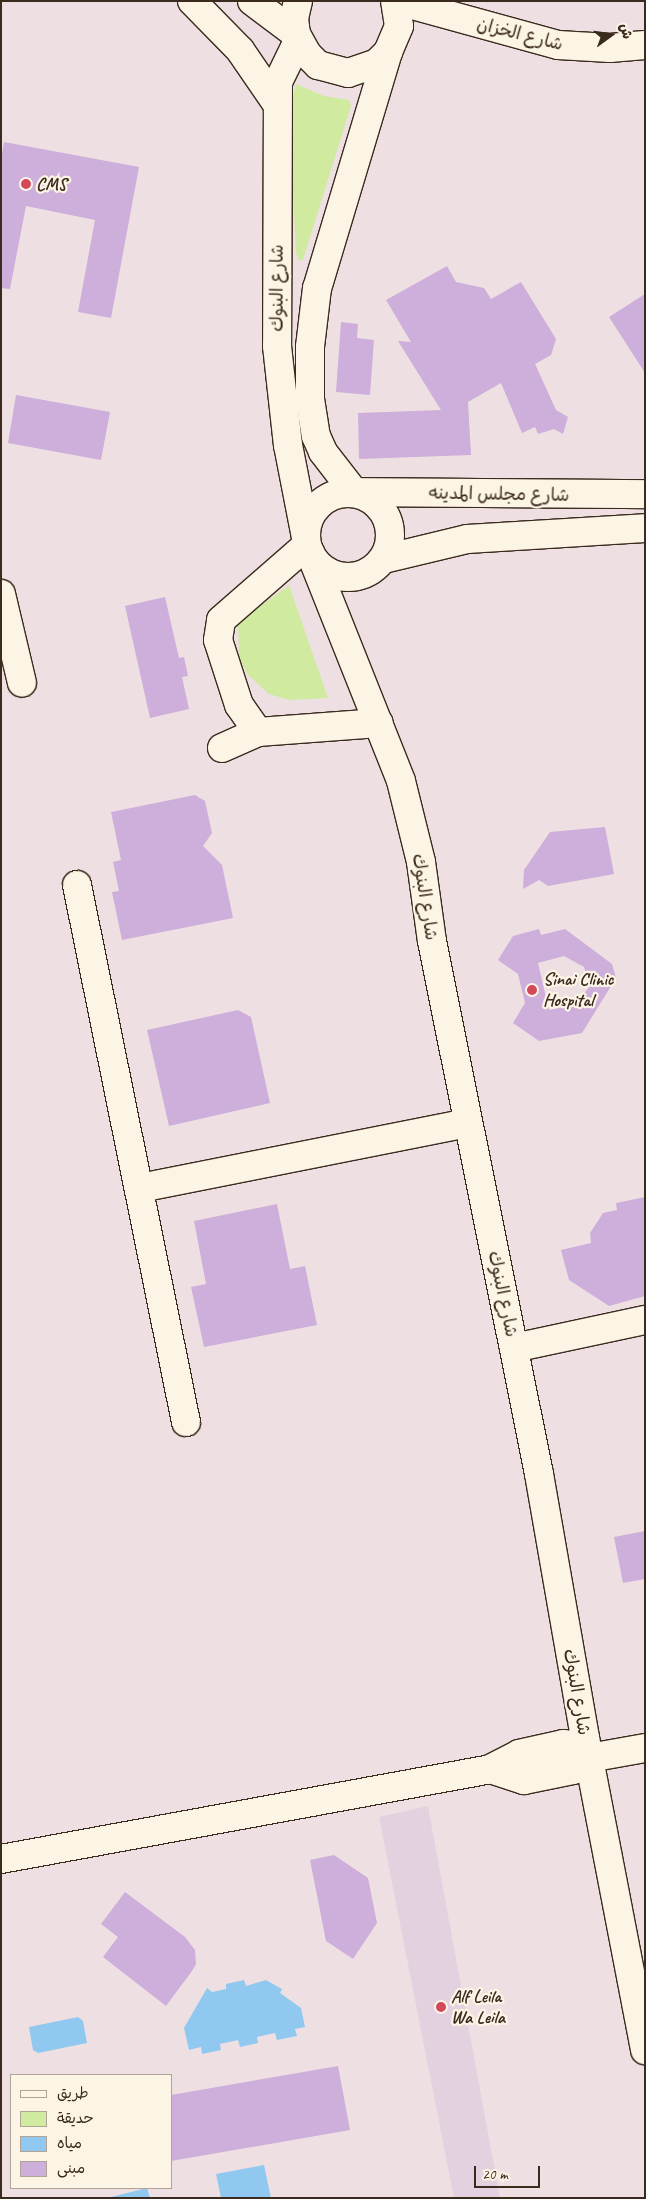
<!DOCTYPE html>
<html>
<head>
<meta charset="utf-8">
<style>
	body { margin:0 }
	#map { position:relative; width:646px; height:2199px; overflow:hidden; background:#eee0e2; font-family:Caveat,"Playpen Sans Arabic",sans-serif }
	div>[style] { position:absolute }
	.built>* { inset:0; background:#e4d1e0 }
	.green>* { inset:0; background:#d0eaa0 }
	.water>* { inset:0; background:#90c8ef }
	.building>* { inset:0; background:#ceaeda }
	.roads { filter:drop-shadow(1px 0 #3b2a1e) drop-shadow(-1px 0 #3b2a1e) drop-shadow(0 1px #3b2a1e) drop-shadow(0 -1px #3b2a1e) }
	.minor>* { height:28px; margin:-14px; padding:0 14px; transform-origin:14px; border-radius:14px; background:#fcf5e5 }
	.major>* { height:28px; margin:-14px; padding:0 14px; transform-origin:14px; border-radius:14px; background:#fcf5e5 }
	.major>.ring { margin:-14px; padding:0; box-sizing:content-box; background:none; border:28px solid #fcf5e5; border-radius:50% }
	.dots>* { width:14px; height:14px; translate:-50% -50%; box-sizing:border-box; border:2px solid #fcf5e5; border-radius:50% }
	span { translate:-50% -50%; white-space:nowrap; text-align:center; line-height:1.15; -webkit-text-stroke:4.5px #fcf5e5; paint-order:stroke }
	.street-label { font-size:18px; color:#3b2a1e }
	.poi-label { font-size:18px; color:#3b2a1e; font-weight:700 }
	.left { translate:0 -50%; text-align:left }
	.frame { position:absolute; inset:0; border:2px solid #3b2a1e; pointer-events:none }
	.legend { position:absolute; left:10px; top:2074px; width:162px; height:115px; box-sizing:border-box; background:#fcf5e5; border:1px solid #afa495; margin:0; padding:6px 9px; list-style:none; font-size:15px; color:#3b2a1e }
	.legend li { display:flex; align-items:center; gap:10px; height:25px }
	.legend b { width:25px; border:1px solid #afa495 }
	.north { position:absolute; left:586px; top:10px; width:50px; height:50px; -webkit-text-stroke:4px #fcf5e5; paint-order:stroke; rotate:76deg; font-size:14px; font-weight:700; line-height:20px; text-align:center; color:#3b2a1e }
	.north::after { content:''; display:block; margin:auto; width:18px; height:22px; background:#3b2a1e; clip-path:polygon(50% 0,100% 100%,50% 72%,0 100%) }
	.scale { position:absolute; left:474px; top:2166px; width:66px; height:22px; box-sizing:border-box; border:2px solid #3b2a1e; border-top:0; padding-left:6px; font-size:15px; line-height:18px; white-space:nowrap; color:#3b2a1e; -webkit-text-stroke:4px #fcf5e5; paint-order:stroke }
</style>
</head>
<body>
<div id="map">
	<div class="built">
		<div style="clip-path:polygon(428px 1806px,500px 2198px,454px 2198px,379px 1817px)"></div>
	</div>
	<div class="green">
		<div style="clip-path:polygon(296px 84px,324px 96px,349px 100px,351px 106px,303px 260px,299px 260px,296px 253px,289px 110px)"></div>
		<div style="clip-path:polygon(289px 585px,328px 698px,289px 700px,269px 694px,248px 675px,239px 658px,238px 623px)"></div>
	</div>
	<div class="water">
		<div style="clip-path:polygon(244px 1980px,246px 1986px,266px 1980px,282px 1989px,280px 1993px,301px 2008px,305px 2027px,295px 2029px,297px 2036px,277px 2040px,275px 2033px,257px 2037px,258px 2043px,240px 2047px,238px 2040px,220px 2044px,221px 2050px,202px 2054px,201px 2047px,189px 2050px,184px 2028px,207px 1988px,212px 1992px,226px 1989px,226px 1984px)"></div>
		<div style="clip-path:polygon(78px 2017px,83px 2021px,87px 2043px,38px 2053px,33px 2050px,29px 2027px)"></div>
		<div style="clip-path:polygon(264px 2165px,271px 2198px,221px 2198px,216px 2174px)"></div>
		<div style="clip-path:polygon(147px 2188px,150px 2198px,107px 2198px)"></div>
	</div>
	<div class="building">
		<div style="clip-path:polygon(4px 142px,139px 167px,111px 318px,78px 312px,95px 220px,26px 206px,10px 289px,1px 288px,1px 159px)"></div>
		<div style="clip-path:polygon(447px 266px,456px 282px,484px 288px,491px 299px,521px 282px,556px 339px,551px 355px,535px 364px,556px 410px,568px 417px,563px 434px,554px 429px,538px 434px,535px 427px,522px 433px,501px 383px,468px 402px,471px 455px,359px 459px,358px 413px,441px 410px,398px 341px,411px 342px,386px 300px)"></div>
		<div style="clip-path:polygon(645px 294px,645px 373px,609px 317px)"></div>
		<div style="clip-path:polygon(341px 322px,358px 324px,357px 338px,374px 340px,370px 395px,336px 392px)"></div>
		<div style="clip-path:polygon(16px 395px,110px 412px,101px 460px,8px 443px)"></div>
		<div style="clip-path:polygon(165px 597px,179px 658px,184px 657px,188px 676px,182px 677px,189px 709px,150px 718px,125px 606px)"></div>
		<div style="clip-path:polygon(195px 795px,205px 801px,212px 833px,203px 846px,222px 865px,233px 918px,122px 940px,112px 892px,119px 891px,113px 862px,121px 860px,111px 812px)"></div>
		<div style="clip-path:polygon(605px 827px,614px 874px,548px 886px,539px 880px,523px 889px,524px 870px,550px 832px)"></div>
		<div style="clip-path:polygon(evenodd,539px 929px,541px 935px,565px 929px,612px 964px,616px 978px,582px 1033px,539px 1041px,513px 1023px,525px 1003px,518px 974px,498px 960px,513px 936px,539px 929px,564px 956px,584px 967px,590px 986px,576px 1004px,549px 1010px,538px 963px,564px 956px)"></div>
		<div style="clip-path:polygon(238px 1010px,251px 1017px,270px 1103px,169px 1126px,147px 1030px)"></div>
		<div style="clip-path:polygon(645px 1197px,645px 1296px,609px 1306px,569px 1280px,561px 1250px,591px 1243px,590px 1233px,603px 1213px,617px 1210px,616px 1203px)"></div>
		<div style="clip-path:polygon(277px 1204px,290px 1269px,305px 1266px,317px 1325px,204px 1347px,191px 1287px,206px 1284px,194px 1221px)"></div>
		<div style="clip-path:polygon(645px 1531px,645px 1579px,623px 1583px,614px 1537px)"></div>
		<div style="clip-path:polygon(334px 1855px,368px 1878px,377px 1923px,353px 1959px,326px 1941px,310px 1860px)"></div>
		<div style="clip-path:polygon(125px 1892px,185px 1937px,195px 1950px,196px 1964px,192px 1971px,166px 2006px,103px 1957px,118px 1937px,101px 1924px)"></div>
		<div style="clip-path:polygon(338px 2066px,350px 2130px,171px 2161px,171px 2095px)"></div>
	</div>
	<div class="roads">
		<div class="minor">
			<div style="left:1px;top:594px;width:91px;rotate:76.7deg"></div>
			<div style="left:258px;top:732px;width:121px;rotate:-4.3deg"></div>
			<div style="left:222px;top:748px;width:39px;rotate:-24deg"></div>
			<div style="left:258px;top:732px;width:33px;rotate:-125deg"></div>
			<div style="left:239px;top:705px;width:68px;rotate:-107.9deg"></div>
			<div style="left:218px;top:640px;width:20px;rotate:-81deg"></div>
			<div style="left:221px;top:620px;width:114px;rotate:-41.1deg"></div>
			<div style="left:77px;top:885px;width:548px;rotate:78.53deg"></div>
			<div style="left:140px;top:1188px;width:333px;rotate:-11.2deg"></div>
			<div style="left:514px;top:1348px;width:134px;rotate:-12.1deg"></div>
			<div style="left:490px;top:1769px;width:36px;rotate:18deg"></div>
			<div style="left:524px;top:1780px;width:50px;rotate:-11.5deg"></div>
			<div style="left:573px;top:1770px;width:20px;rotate:-37deg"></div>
			<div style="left:589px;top:1758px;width:57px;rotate:-10.1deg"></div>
			<div style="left:1px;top:1859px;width:497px;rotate:-10.4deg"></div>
			<div style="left:490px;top:1769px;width:33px;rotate:-27deg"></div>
			<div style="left:519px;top:1754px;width:45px;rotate:-12.8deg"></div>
			<div style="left:563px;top:1744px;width:8px;rotate:7deg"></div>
			<div style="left:571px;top:1745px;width:22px;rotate:36deg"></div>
		</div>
		<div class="major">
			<div style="left:192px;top:1px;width:69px;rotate:45.6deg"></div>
			<div style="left:240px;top:50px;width:65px;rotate:55.6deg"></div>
			<div style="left:252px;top:1px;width:55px;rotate:36.9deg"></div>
			<div style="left:298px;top:1px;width:17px;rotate:103deg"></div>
			<div style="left:294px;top:18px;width:16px;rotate:83deg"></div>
			<div style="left:296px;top:34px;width:23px;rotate:61deg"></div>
			<div style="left:307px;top:54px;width:16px;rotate:45deg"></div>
			<div style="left:318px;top:65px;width:31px;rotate:15deg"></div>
			<div style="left:348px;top:73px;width:31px;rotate:-19deg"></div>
			<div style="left:377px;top:63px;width:16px;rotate:-45deg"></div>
			<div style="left:388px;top:52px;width:28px;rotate:-67deg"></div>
			<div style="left:399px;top:26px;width:25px;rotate:-99deg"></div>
			<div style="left:398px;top:1px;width:166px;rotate:15.4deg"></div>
			<div style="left:558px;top:45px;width:52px;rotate:3.3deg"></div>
			<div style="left:610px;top:48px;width:35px;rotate:-5deg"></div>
			<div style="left:298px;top:41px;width:46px;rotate:116deg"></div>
			<div style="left:278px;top:82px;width:264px;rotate:90.2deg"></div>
			<div style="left:277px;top:346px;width:100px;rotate:83.7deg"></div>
			<div style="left:288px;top:445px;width:95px;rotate:79deg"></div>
			<div style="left:388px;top:52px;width:246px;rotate:106.7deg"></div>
			<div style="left:317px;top:288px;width:59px;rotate:96.8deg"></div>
			<div style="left:310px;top:347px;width:52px;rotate:90deg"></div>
			<div style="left:310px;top:399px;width:37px;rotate:81deg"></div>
			<div style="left:316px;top:436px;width:17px;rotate:66deg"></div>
			<div style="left:323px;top:452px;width:51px;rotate:52.2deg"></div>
			<div style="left:354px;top:492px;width:291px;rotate:0.4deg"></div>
			<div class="ring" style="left:306px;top:493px;width:56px;height:56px"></div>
			<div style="left:310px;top:552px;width:246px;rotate:68.3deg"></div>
			<div style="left:401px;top:781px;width:83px;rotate:76.1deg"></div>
			<div style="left:421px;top:862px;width:80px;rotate:82.1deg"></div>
			<div style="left:432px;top:941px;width:544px;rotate:78.65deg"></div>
			<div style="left:539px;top:1474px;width:268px;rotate:80.1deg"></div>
			<div style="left:585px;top:1738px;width:318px;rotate:79.1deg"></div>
			<div style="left:384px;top:559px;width:85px;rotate:-13.5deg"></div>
			<div style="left:467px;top:539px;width:178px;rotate:-3.5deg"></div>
		</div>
	</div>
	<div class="dots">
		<div style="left:26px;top:184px;background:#d1495b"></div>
		<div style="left:532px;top:990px;background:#d1495b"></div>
		<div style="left:441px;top:2007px;background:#d1495b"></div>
	</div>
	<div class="street-label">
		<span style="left:520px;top:34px;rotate:14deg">شارع الخزان</span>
		<span style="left:277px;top:288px;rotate:-90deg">شارع البنوك</span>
		<span style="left:499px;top:494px;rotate:1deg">شارع مجلس المدينه</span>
		<span style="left:425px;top:897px;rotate:81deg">شارع البنوك</span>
		<span style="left:503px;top:1294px;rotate:78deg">شارع البنوك</span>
		<span style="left:577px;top:1692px;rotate:80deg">شارع البنوك</span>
	</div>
	<div class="poi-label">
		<span class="left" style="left:36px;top:184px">CMS</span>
		<span class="left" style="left:543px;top:990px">Sinai Clinic<br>Hospital</span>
		<span class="left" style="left:451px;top:2007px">Alf Leila<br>Wa Leila</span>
	</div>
	<div class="frame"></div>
	<ul class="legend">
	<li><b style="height:6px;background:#fcf5e5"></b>طريق</li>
	<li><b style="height:14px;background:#d0eaa0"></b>حديقة</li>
	<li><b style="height:14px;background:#90c8ef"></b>مياه</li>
	<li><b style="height:14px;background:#ceaeda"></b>مبنى</li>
	</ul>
	<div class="north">ش</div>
	<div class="scale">20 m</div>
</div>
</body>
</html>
